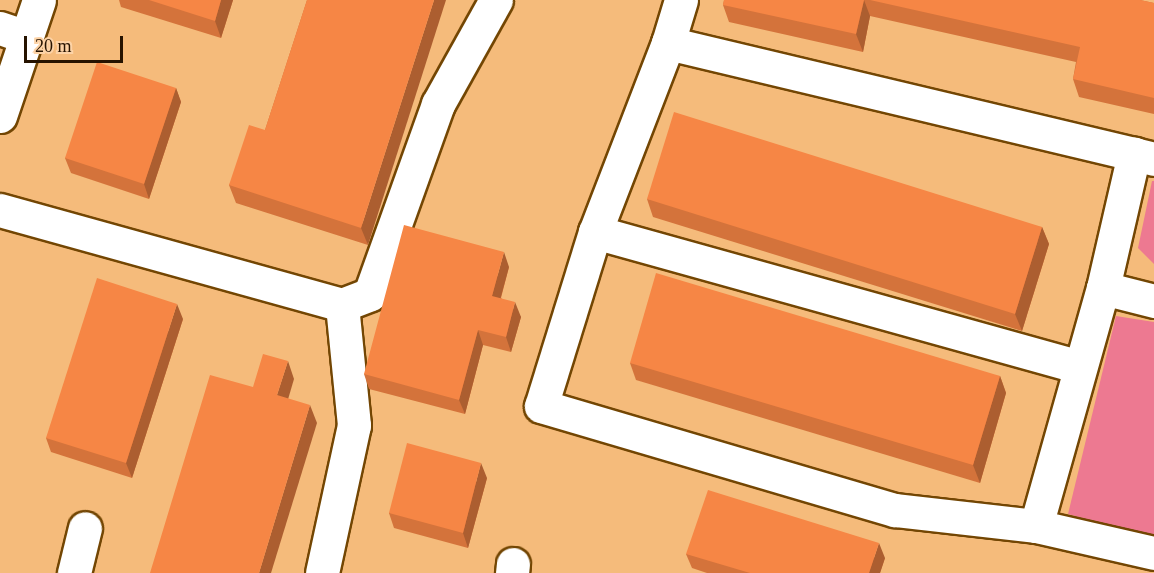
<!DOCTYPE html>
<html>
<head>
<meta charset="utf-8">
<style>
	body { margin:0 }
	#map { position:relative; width:1154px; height:573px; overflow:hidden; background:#f8c38a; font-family:"Times New Roman",serif }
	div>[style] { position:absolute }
	.built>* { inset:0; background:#f5bb7b }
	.green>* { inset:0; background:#ed7991 }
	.roads { filter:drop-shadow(2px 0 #734603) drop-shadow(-2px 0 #734603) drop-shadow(0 2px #734603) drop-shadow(0 -2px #734603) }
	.minor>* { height:33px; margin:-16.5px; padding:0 16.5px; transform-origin:16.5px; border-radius:16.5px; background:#fff }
	.wall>* { inset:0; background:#d4733b }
	.shaded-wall>* { inset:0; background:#ac5e30 }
	.building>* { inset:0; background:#f68645 }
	span { translate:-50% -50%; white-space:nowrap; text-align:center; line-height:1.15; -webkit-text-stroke:6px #fdd3a6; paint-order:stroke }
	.scale { position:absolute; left:24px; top:36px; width:99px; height:27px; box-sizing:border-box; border:3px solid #261300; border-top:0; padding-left:8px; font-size:18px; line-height:21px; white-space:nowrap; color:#261300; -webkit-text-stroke:4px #fdd3a6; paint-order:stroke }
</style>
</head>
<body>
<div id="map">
	<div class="built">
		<div style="clip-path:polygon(0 0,1154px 0,1154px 573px,0 573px)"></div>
	</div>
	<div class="green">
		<div style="clip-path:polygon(1152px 181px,1154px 181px,1154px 264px,1138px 248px)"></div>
		<div style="clip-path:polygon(1116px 316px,1154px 322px,1154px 534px,1139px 535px,1068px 514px)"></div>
	</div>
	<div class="roads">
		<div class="minor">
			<div style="left:681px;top:0;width:45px;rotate:106.8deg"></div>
			<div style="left:668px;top:43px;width:203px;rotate:111.1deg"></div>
			<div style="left:595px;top:232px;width:182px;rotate:107.2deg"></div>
			<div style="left:541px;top:406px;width:369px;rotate:16.4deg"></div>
			<div style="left:895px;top:510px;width:142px;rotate:6.5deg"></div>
			<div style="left:1036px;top:526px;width:247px;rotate:-74.3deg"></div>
			<div style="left:1103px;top:288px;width:138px;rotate:-77deg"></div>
			<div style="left:1134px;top:154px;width:21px;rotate:14deg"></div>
			<div style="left:0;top:28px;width:28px;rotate:19deg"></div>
			<div style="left:668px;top:43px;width:479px;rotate:13.4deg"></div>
			<div style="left:0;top:116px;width:122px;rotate:-71.4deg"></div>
			<div style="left:0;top:210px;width:355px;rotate:15.5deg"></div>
			<div style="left:342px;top:305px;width:121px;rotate:84.3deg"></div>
			<div style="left:354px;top:425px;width:151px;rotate:102.2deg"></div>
			<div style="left:595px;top:232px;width:503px;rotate:15.55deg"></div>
			<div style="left:1103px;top:288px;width:53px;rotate:14.3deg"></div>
			<div style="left:342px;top:305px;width:30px;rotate:-21deg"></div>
			<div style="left:370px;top:294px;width:202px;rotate:-70.3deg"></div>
			<div style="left:438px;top:104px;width:119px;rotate:-60.9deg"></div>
			<div style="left:1036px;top:526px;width:121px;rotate:12.9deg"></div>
			<div style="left:74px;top:573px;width:46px;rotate:-76.3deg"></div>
			<div style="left:512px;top:573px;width:9px;rotate:-84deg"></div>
		</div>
	</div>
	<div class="wall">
		<div style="clip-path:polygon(119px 0,233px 0,221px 38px,121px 7px)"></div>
		<div style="clip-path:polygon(307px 0,368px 245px,236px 203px,229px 185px,265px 130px)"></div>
		<div style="clip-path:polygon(724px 0,1140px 0,1154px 3px,1154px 114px,1079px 97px,1073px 79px,1076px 62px,870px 16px,863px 52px,729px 22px,723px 5px)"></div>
		<div style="clip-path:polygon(176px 88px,181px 102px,149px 199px,71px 173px,65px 158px)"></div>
		<div style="clip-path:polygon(647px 199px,1042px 227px,1049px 244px,1022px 331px,653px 217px)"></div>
		<div style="clip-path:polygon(509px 267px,501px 298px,521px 317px,511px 352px,483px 345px,465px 414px,369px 389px,364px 374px)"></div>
		<div style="clip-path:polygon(183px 319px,132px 478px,51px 452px,46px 438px)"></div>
		<div style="clip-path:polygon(630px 363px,1000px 376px,1006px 393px,980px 483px,636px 380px)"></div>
		<div style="clip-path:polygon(487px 478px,468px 548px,394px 528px,389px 513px)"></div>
		<div style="clip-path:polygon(686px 554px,885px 558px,880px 573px,707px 573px,692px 568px)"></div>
	</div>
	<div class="shaded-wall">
		<div style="clip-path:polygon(221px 0,233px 0,221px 38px,215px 21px)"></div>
		<div style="clip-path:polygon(434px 0,446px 0,368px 245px,361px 228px)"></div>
		<div style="clip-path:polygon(864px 0,870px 16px,863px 52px,856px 34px)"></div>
		<div style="clip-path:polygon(176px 88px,181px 102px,149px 199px,144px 184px)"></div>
		<div style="clip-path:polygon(1042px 227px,1049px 244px,1022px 331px,1015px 314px)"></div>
		<div style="clip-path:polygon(504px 252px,509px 267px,497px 311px,492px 296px)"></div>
		<div style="clip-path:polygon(515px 302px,521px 317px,511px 352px,506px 337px)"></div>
		<div style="clip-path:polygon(177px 304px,183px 319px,132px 478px,126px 463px)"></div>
		<div style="clip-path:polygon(478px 330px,483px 345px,465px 414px,459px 400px)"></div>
		<div style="clip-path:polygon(288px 361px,294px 379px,284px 413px,277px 395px)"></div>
		<div style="clip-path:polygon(1000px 376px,1006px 393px,980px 483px,973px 465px)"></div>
		<div style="clip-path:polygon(310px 405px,317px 423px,271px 573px,259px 573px)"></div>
		<div style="clip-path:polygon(481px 463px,487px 478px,468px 548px,463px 533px)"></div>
		<div style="clip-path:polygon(879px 543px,885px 558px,880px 573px,869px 573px)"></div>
	</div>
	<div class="building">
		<div style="clip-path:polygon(149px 0,221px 0,215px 21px)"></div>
		<div style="clip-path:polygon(307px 0,434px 0,361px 228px,229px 185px,249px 125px,265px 130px)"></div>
		<div style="clip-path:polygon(724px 0,864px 0,856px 34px,723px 5px)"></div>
		<div style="clip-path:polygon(870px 0,1140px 0,1154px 3px,1154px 98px,1073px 79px,1080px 47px)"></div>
		<div style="clip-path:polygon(97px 62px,176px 88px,144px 184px,65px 158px)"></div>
		<div style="clip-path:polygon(674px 112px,1042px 227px,1015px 314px,647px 199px)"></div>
		<div style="clip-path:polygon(404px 225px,504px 252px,492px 296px,515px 302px,506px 337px,478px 330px,459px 400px,364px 374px)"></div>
		<div style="clip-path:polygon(656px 273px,1000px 376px,973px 465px,630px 363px)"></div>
		<div style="clip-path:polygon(97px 278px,177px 304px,126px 463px,46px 438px)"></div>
		<div style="clip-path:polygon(263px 354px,288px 361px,277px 395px,310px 405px,259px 573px,150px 573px,210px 375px,253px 387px)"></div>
		<div style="clip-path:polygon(407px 443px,481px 463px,463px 533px,389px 513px)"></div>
		<div style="clip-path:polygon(708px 490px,879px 543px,869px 573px,750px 573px,686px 554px)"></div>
	</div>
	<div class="scale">20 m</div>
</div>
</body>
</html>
